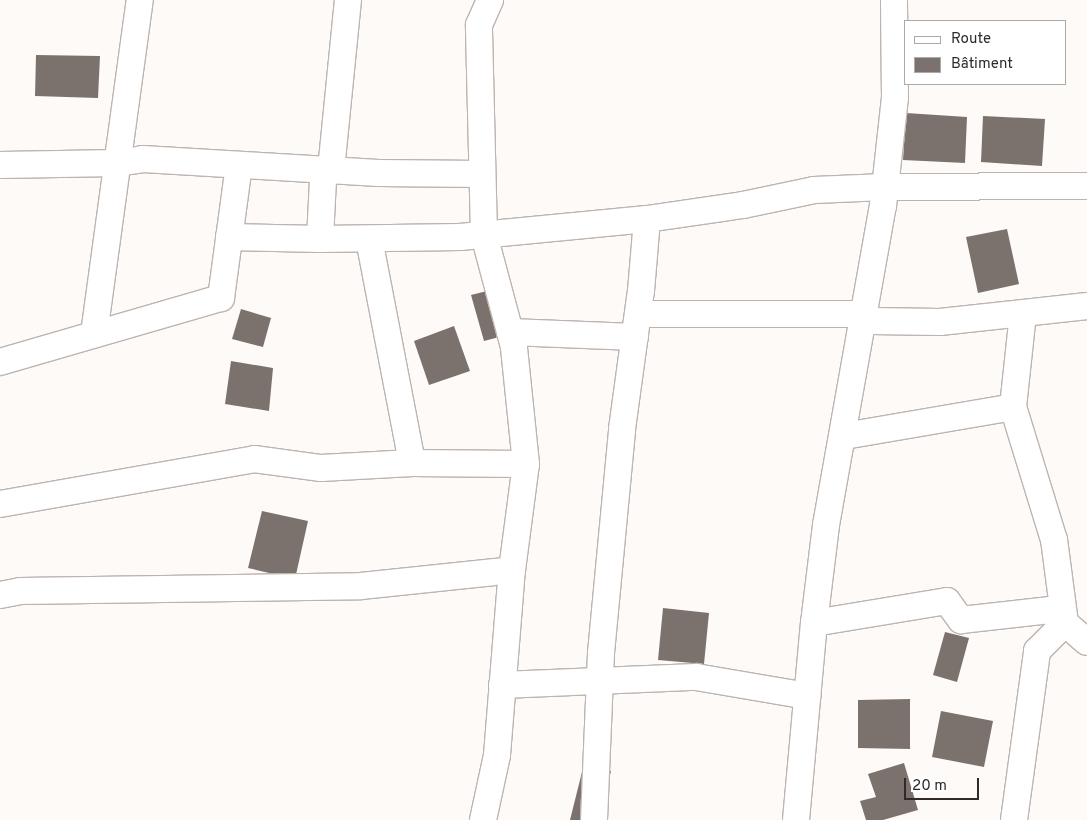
<!DOCTYPE html>
<html>
<head>
<meta charset="utf-8">
<style>
	body { margin:0 }
	#map { position:relative; width:1087px; height:820px; overflow:hidden; background:#fefaf8; font-family:Overpass,sans-serif }
	div>[style] { position:absolute }
	.building>* { inset:0; background:#7b726e }
	.roads { filter:drop-shadow(1px 0 #beb4af) drop-shadow(-1px 0 #beb4af) drop-shadow(0 1px #beb4af) drop-shadow(0 -1px #beb4af) }
	.minor>* { height:26px; margin:-13px; padding:0 13px; transform-origin:13px; border-radius:13px; background:#fff }
	span { translate:-50% -50%; white-space:nowrap; text-align:center; line-height:1.15; -webkit-text-stroke:5px #fff; paint-order:stroke }
	.legend { position:absolute; left:904px; top:20px; width:162px; height:65px; box-sizing:border-box; background:#fff; border:1px solid #acaaa9; margin:0; padding:6px 9px; list-style:none; font-size:15px; color:#2f2b29 }
	.legend li { display:flex; align-items:center; gap:10px; height:25px }
	.legend b { width:25px; border:1px solid #acaaa9 }
	.scale { position:absolute; left:904px; top:778px; width:75px; height:22px; box-sizing:border-box; border:2px solid #2f2b29; border-top:0; padding-left:6px; font-size:15px; line-height:18px; white-space:nowrap; color:#2f2b29; -webkit-text-stroke:4px #fff; paint-order:stroke }
</style>
</head>
<body>
<div id="map">
	<div class="building">
		<div style="clip-path:polygon(36px 55px,100px 56px,98px 98px,35px 96px)"></div>
		<div style="clip-path:polygon(906px 113px,967px 117px,965px 163px,903px 160px)"></div>
		<div style="clip-path:polygon(983px 116px,1045px 119px,1042px 166px,981px 162px)"></div>
		<div style="clip-path:polygon(1007px 229px,1019px 284px,978px 293px,966px 237px)"></div>
		<div style="clip-path:polygon(495px 289px,507px 335px,484px 341px,471px 295px)"></div>
		<div style="clip-path:polygon(241px 309px,271px 318px,263px 347px,232px 339px)"></div>
		<div style="clip-path:polygon(454px 326px,470px 371px,429px 385px,414px 341px)"></div>
		<div style="clip-path:polygon(231px 361px,273px 368px,269px 411px,225px 404px)"></div>
		<div style="clip-path:polygon(262px 511px,308px 521px,295px 579px,248px 568px)"></div>
		<div style="clip-path:polygon(663px 608px,709px 613px,704px 664px,658px 660px)"></div>
		<div style="clip-path:polygon(945px 632px,969px 638px,957px 682px,933px 675px)"></div>
		<div style="clip-path:polygon(910px 699px,910px 749px,858px 748px,858px 700px)"></div>
		<div style="clip-path:polygon(941px 711px,993px 721px,984px 767px,932px 757px)"></div>
		<div style="clip-path:polygon(904px 763px,918px 810px,883px 820px,866px 820px,860px 801px,876px 797px,868px 774px)"></div>
		<div style="clip-path:polygon(584px 764px,611px 771px,599px 820px,570px 820px)"></div>
	</div>
	<div class="roads">
		<div class="minor">
			<div style="left:0;top:165px;width:118px;rotate:-1deg"></div>
			<div style="left:118px;top:163px;width:25px;rotate:-9deg"></div>
			<div style="left:143px;top:159px;width:236px;rotate:3.4deg"></div>
			<div style="left:379px;top:173px;width:103px;rotate:0.6deg"></div>
			<div style="left:229px;top:237px;width:91px;rotate:1.3deg"></div>
			<div style="left:320px;top:239px;width:140px;rotate:-0.8deg"></div>
			<div style="left:460px;top:237px;width:188px;rotate:-5.5deg"></div>
			<div style="left:647px;top:219px;width:97px;rotate:-8.3deg"></div>
			<div style="left:743px;top:205px;width:73px;rotate:-11.9deg"></div>
			<div style="left:814px;top:190px;width:71px;rotate:-2.4deg"></div>
			<div style="left:885px;top:187px;width:202px;rotate:-0.3deg"></div>
			<div style="left:320px;top:239px;width:60px;rotate:-87.1deg"></div>
			<div style="left:323px;top:179px;width:12px;rotate:-48deg"></div>
			<div style="left:331px;top:170px;width:171px;rotate:-84.3deg"></div>
			<div style="left:369px;top:239px;width:228px;rotate:79.1deg"></div>
			<div style="left:638px;top:314px;width:227px"></div>
			<div style="left:865px;top:314px;width:10px;rotate:45deg"></div>
			<div style="left:872px;top:321px;width:68px;rotate:0.8deg"></div>
			<div style="left:940px;top:322px;width:148px;rotate:-6.2deg"></div>
			<div style="left:510px;top:332px;width:125px;rotate:2.3deg"></div>
			<div style="left:94px;top:334px;width:337px;rotate:-82.2deg"></div>
			<div style="left:0;top:362px;width:230px;rotate:-16.2deg"></div>
			<div style="left:221px;top:298px;width:134px;rotate:-82.3deg"></div>
			<div style="left:844px;top:436px;width:171px;rotate:-9.7deg"></div>
			<div style="left:0;top:504px;width:258px;rotate:-10deg"></div>
			<div style="left:254px;top:459px;width:68px;rotate:7.7deg"></div>
			<div style="left:321px;top:468px;width:91px;rotate:-3.1deg"></div>
			<div style="left:412px;top:463px;width:114px;rotate:0.5deg"></div>
			<div style="left:0;top:595px;width:20px;rotate:-11deg"></div>
			<div style="left:20px;top:591px;width:341px;rotate:-0.8deg"></div>
			<div style="left:361px;top:586px;width:152px;rotate:-6deg"></div>
			<div style="left:814px;top:623px;width:135px;rotate:-9.4deg"></div>
			<div style="left:947px;top:601px;width:24px;rotate:54deg"></div>
			<div style="left:961px;top:620px;width:90px;rotate:-6.4deg"></div>
			<div style="left:1050px;top:610px;width:49px;rotate:40.9deg"></div>
			<div style="left:502px;top:685px;width:194px;rotate:-2.4deg"></div>
			<div style="left:696px;top:677px;width:113px;rotate:9.7deg"></div>
			<div style="left:483px;top:820px;width:66px;rotate:-77.8deg"></div>
			<div style="left:497px;top:755px;width:186px;rotate:-85.4deg"></div>
			<div style="left:512px;top:570px;width:107px;rotate:-82.5deg"></div>
			<div style="left:526px;top:464px;width:118px;rotate:-95.9deg"></div>
			<div style="left:514px;top:347px;width:116px;rotate:-105deg"></div>
			<div style="left:484px;top:235px;width:210px;rotate:-91.4deg"></div>
			<div style="left:479px;top:25px;width:27px;rotate:-66deg"></div>
			<div style="left:594px;top:820px;width:167px;rotate:-87.6deg"></div>
			<div style="left:601px;top:653px;width:225px;rotate:-84.6deg"></div>
			<div style="left:622px;top:429px;width:139px;rotate:-82.2deg"></div>
			<div style="left:641px;top:291px;width:72px;rotate:-85.2deg"></div>
			<div style="left:796px;top:820px;width:198px;rotate:-84.8deg"></div>
			<div style="left:814px;top:623px;width:99px;rotate:-83deg"></div>
			<div style="left:826px;top:525px;width:324px;rotate:-79.9deg"></div>
			<div style="left:883px;top:206px;width:109px;rotate:-83.7deg"></div>
			<div style="left:895px;top:98px;width:98px;rotate:-90.6deg"></div>
			<div style="left:1014px;top:820px;width:171px;rotate:-82.2deg"></div>
			<div style="left:1037px;top:651px;width:40px;rotate:-45deg"></div>
			<div style="left:1065px;top:623px;width:84px;rotate:-97.5deg"></div>
			<div style="left:1054px;top:540px;width:139px;rotate:-107.1deg"></div>
			<div style="left:1013px;top:407px;width:94px;rotate:-83.9deg"></div>
		</div>
	</div>
	<ul class="legend">
	<li><b style="height:6px;background:#fff"></b>Route</li>
	<li><b style="height:14px;background:#7b726e"></b>Bâtiment</li>
	</ul>
	<div class="scale">20 m</div>
</div>
</body>
</html>
